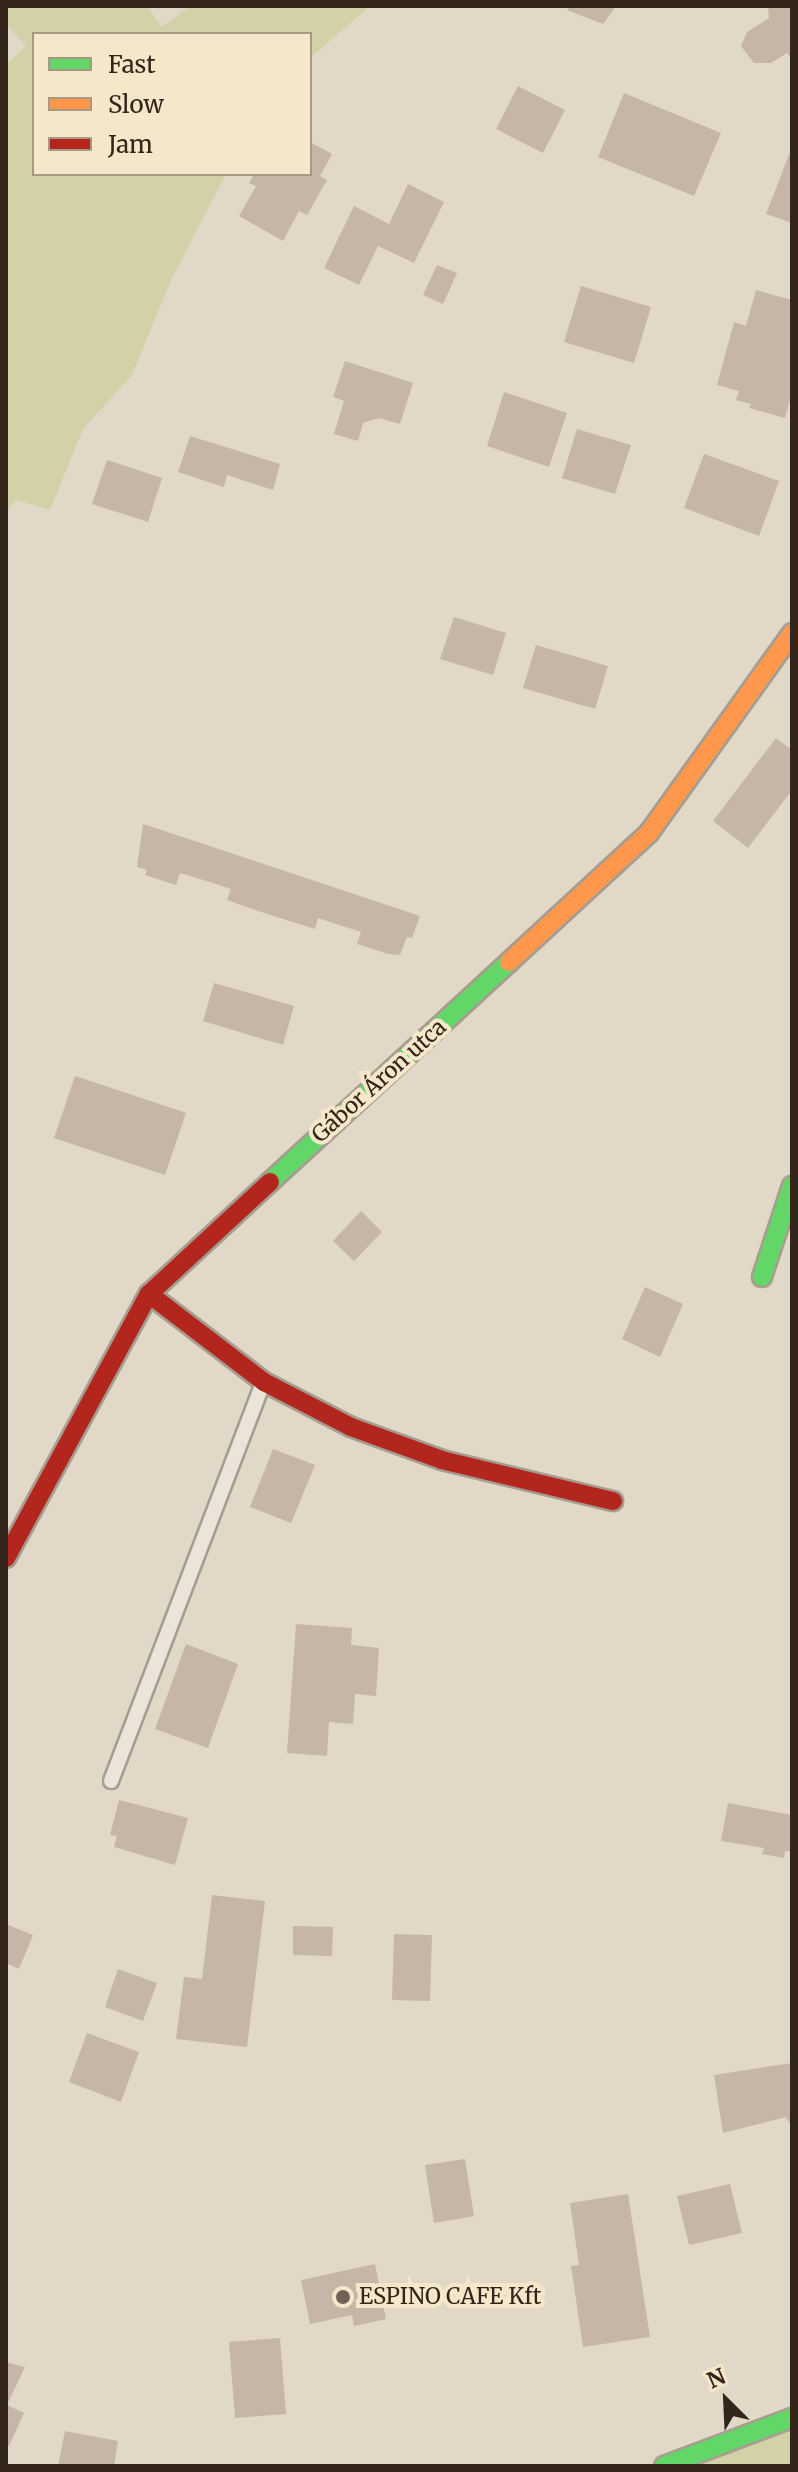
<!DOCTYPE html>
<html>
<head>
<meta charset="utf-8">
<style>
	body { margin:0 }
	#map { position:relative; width:798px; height:2472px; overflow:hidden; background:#e2d8c7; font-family:Merriweather,serif }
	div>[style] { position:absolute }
	.green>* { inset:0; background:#d3d1a8 }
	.building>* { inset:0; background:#c6b6a8 }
	.roads { filter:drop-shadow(2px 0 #a69d91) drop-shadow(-2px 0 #a69d91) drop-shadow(0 2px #a69d91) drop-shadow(0 -2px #a69d91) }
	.lane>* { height:14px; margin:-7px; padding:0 7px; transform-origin:7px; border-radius:7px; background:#eae4d9 }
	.fast>* { height:18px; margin:-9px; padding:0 9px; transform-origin:9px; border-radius:9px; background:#63d668 }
	.slow>* { height:18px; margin:-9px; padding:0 9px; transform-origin:9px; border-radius:9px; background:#ff974d }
	.jam>* { height:18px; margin:-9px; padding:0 9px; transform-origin:9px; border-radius:9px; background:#b3261e }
	.dots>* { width:22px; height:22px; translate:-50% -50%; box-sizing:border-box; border:4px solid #f5e7ca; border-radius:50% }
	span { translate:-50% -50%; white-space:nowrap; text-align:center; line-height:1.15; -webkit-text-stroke:8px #f5e7ca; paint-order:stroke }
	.street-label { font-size:22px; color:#34251a }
	.poi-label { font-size:22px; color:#34251a }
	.left { translate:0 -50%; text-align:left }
	.frame { position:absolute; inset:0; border:8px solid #34251a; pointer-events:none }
	.legend { position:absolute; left:32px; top:32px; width:280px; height:144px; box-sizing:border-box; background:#f5e7ca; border:2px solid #a89984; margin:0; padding:10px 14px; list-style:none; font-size:24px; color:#34251a }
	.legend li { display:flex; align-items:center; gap:16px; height:40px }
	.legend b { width:40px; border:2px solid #a89984 }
	.north { position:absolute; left:686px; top:2360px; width:80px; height:80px; -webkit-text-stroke:6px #f5e7ca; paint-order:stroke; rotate:336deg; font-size:22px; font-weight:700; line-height:32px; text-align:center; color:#34251a }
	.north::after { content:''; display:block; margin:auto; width:28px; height:36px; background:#34251a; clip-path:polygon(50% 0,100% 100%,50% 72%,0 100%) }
</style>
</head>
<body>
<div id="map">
	<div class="green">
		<div style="clip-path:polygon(6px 6px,147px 6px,162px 27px,190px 6px,370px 6px,310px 58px,310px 34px,34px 34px,34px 174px,226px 174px,171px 280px,132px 375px,83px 429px,50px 510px,16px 500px,6px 511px,6px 65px,26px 46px,6px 24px)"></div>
		<div style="clip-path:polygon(792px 2422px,792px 2466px,658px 2466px)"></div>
	</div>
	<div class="building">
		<div style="clip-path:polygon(571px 6px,616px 6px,603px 24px,567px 10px)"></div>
		<div style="clip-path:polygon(768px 6px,792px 6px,792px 59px,787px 53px,771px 63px,754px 63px,741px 46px,747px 32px,769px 18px)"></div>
		<div style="clip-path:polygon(518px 86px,565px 110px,543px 153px,496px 129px)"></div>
		<div style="clip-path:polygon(624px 93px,721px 133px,694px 196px,598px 157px)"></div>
		<div style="clip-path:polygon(310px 142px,332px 154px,320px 176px,327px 180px,307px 215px,299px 211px,283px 241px,239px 216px,256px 186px,249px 183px,254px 174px,310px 174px)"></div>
		<div style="clip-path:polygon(792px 147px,792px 223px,766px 214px)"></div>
		<div style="clip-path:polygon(408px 184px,444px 202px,414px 263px,378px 246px,359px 285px,324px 268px,354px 206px,389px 224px)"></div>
		<div style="clip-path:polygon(437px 265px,457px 273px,443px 304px,423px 295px)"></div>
		<div style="clip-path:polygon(581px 286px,651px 307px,634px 363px,564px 342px)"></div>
		<div style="clip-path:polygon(756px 290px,792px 300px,792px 393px,785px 418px,749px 408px,751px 404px,736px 400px,739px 391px,717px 385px,734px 322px,746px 326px)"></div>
		<div style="clip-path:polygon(345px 361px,413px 383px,400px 424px,379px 418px,363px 423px,358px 441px,334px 434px,344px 401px,333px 397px)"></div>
		<div style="clip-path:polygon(504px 392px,567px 413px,549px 467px,487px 446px)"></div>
		<div style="clip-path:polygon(577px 429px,631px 445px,615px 494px,562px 478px)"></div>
		<div style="clip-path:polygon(190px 436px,280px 464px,273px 490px,227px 475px,224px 487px,178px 472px)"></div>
		<div style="clip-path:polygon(704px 454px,779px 481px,759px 536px,684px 508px)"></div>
		<div style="clip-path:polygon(107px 460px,162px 478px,148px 522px,92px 504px)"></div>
		<div style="clip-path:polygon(454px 617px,506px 633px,493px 675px,440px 659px)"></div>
		<div style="clip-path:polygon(536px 645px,608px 666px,595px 709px,523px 688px)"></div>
		<div style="clip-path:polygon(776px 738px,792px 750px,792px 790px,748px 848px,713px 821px)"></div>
		<div style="clip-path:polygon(143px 824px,420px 916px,412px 938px,407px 937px,400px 955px,388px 954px,357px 944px,361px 932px,318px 918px,315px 929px,258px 911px,227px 900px,231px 889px,200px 879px,180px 873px,176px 885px,145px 875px,147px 870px,137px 867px)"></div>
		<div style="clip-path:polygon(214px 983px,294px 1006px,283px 1045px,203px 1021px)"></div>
		<div style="clip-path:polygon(75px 1076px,186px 1113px,165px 1175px,54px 1138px)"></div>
		<div style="clip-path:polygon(361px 1211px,382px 1232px,354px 1261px,333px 1241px)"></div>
		<div style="clip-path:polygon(645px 1287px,683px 1304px,660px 1357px,622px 1339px)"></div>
		<div style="clip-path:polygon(273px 1449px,315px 1465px,291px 1523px,250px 1507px)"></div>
		<div style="clip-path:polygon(296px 1624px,352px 1628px,351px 1645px,379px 1648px,376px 1696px,355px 1694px,353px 1724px,329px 1722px,327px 1756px,287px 1753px)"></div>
		<div style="clip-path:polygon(186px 1644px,238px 1664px,208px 1748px,155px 1729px)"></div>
		<div style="clip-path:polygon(119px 1800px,188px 1818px,175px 1865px,114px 1847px,117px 1836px,110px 1835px)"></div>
		<div style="clip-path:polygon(728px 1803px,792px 1815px,792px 1852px,785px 1851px,784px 1858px,762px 1854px,764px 1848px,721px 1841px)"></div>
		<div style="clip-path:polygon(212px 1895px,265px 1901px,247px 2047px,176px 2039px,184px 1977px,202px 1979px)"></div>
		<div style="clip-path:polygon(6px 1924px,33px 1935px,19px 1969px,6px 1963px)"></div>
		<div style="clip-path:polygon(293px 1926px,333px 1927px,332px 1956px,293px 1955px)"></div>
		<div style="clip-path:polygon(394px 1934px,432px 1935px,430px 2001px,392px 2000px)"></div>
		<div style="clip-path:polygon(118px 1969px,157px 1983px,143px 2021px,105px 2007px)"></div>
		<div style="clip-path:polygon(87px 2033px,139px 2052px,121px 2102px,69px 2082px)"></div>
		<div style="clip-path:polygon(792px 2063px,792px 2127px,786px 2117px,723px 2133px,714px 2075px)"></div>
		<div style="clip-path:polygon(465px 2159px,474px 2216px,434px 2223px,425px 2165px)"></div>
		<div style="clip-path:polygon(730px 2184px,742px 2233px,689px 2245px,677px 2196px)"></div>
		<div style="clip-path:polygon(628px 2194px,650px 2337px,583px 2347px,571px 2266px,579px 2265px,570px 2203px)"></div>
		<div style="clip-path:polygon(375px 2264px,386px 2319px,354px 2326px,352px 2315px,310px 2324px,301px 2280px)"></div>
		<div style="clip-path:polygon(280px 2338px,286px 2414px,235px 2418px,229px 2342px)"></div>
		<div style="clip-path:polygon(6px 2362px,25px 2367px,7px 2405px,24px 2413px,9px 2446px,6px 2446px)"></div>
		<div style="clip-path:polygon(65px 2431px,118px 2441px,114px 2466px,58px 2466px)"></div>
	</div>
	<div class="roads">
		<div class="lane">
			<div style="left:111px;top:1781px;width:424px;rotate:-69.1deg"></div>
		</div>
		<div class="fast">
			<div style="left:270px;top:1182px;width:325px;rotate:-42.6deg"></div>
			<div style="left:762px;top:1277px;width:96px;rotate:-71.8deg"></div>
			<div style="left:664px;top:2466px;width:137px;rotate:-20.6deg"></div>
		</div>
		<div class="slow">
			<div style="left:509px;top:962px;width:190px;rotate:-42.7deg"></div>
			<div style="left:649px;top:833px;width:246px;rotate:-54.4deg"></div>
		</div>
		<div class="jam">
			<div style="left:149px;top:1294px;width:145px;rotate:37.4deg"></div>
			<div style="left:264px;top:1382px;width:98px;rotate:27.3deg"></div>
			<div style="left:351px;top:1427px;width:97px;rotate:19.9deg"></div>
			<div style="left:442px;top:1460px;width:176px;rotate:13.5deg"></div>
			<div style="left:6px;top:1558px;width:300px;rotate:-61.6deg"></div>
			<div style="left:149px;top:1294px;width:165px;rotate:-42.8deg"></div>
		</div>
	</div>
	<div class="dots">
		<div style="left:343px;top:2297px;background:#716457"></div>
	</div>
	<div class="street-label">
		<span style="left:379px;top:1081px;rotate:-42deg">Gábor Áron utca</span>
	</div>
	<div class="poi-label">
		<span class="left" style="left:359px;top:2297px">ESPINO CAFE Kft</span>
	</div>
	<div class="frame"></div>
	<ul class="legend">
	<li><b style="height:10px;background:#63d668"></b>Fast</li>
	<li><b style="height:10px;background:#ff974d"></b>Slow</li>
	<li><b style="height:10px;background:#b3261e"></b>Jam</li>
	</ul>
	<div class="north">N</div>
</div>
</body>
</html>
